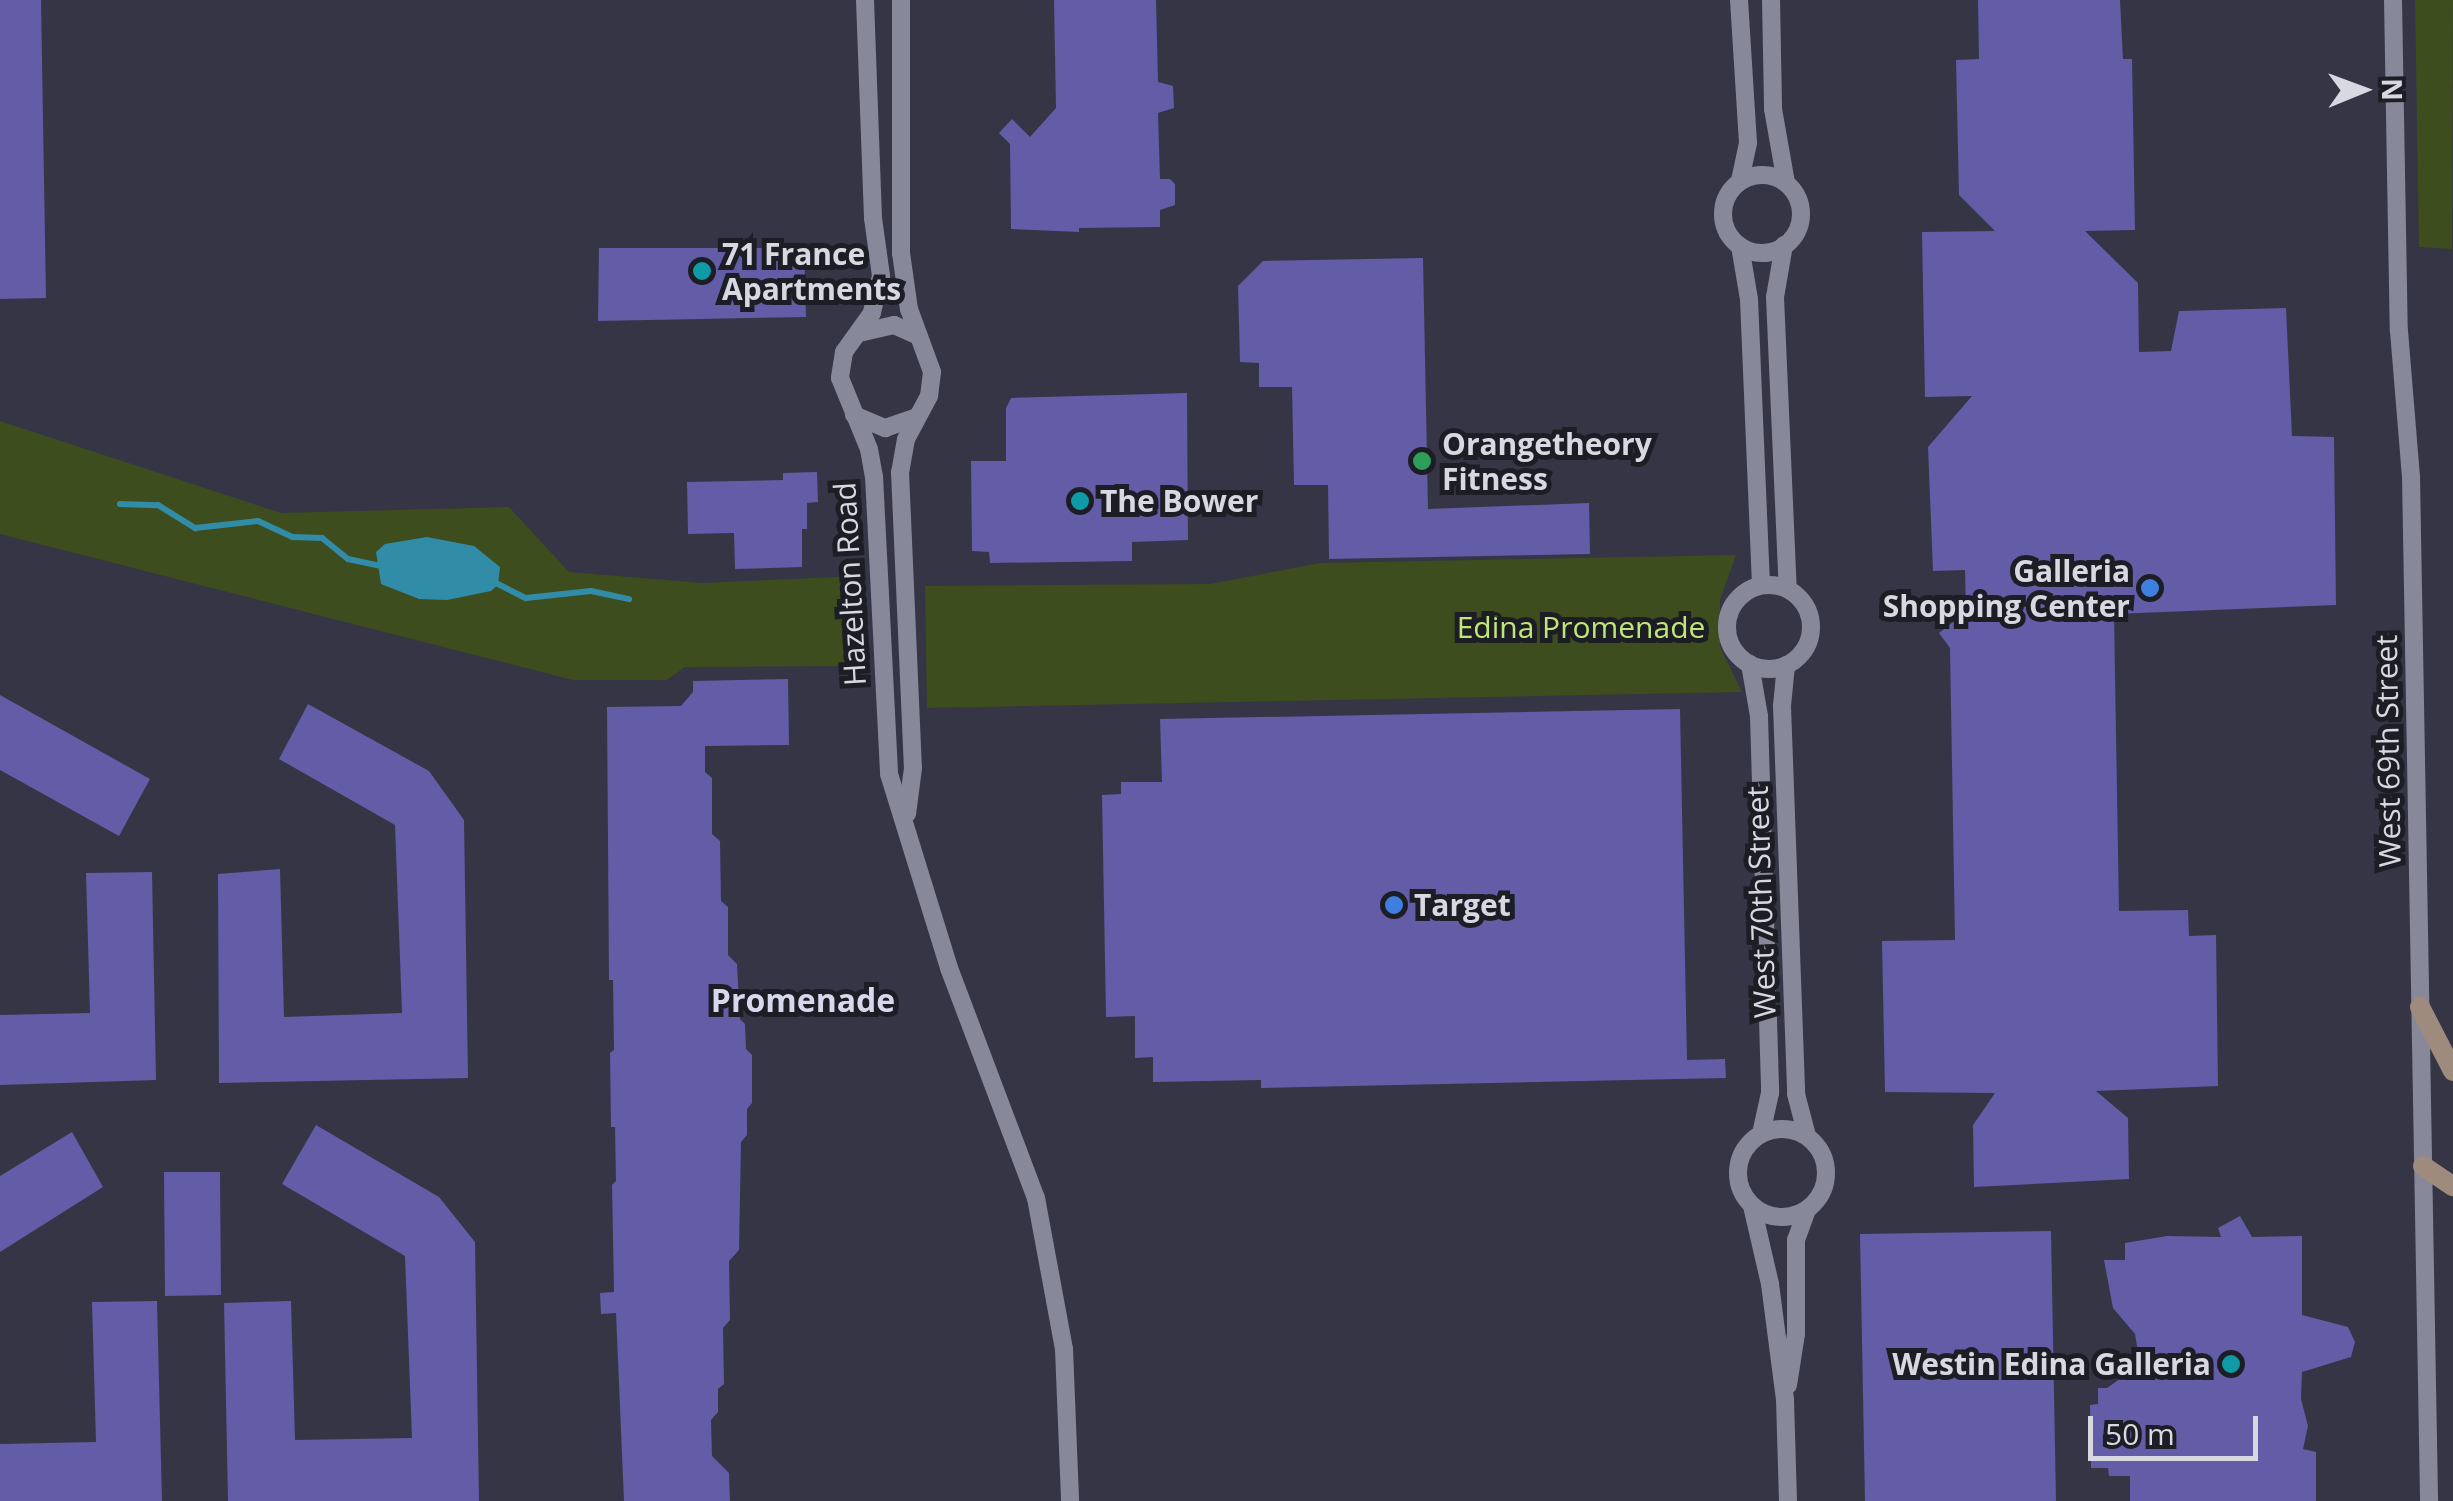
<!DOCTYPE html>
<html>
<head>
<meta charset="utf-8">
<style>
	body { margin:0 }
	#map { position:relative; width:2453px; height:1501px; overflow:hidden; background:#353545; font-family:"Open Sans",sans-serif }
	div>[style] { position:absolute }
	.green>* { inset:0; background:#3d4d1d }
	.water>* { inset:0; background:#318ca7 }
	.stream>* { height:6px; margin:-3px; padding:0 3px; transform-origin:3px; border-radius:3px; background:#318ca7 }
	.building>* { inset:0; background:#635ca7 }
	.tertiary>* { height:18px; margin:-9px; padding:0 9px; transform-origin:9px; border-radius:9px; background:#88889b }
	.tertiary>.ring { margin:-9px; padding:0; box-sizing:content-box; background:none; border:18px solid #88889b; border-radius:50% }
	.secondary>* { height:20px; margin:-10px; padding:0 10px; transform-origin:10px; border-radius:10px; background:#9f8a7e }
	.dots>* { width:28px; height:28px; translate:-50% -50%; box-sizing:border-box; border:5px solid #1d1d25; border-radius:50% }
	span { translate:-50% -50%; white-space:nowrap; text-align:center; line-height:1.15; -webkit-text-stroke:10px #1d1d25; paint-order:stroke }
	.poi-label { font-size:30px; color:#d8d8e2; font-weight:700 }
	.left { translate:0 -50%; text-align:left }
	.right { translate:-100% -50%; text-align:right }
	.street-label { font-size:30px; color:#d8d8e2 }
	.park-label { font-size:30px; color:#bfe676 }
	.neighbourhood-label { font-size:32px; color:#d8d8ed; font-weight:700 }
	.north { position:absolute; left:2313px; top:40px; width:100px; height:100px; -webkit-text-stroke:8px #1d1d25; paint-order:stroke; rotate:89deg; font-size:28px; font-weight:700; line-height:40px; text-align:center; color:#d8d8e2 }
	.north::after { content:''; display:block; margin:auto; width:35px; height:45px; background:#d8d8e2; clip-path:polygon(50% 0,100% 100%,50% 72%,0 100%) }
	.scale { position:absolute; left:2088px; top:1416px; width:170px; height:45px; box-sizing:border-box; border:5px solid #d8d8e2; border-top:0; padding-left:12px; font-size:30px; line-height:35px; white-space:nowrap; color:#d8d8e2; -webkit-text-stroke:8px #1d1d25; paint-order:stroke }
</style>
</head>
<body>
<div id="map">
	<div class="green">
		<div style="clip-path:polygon(2415px 0,2453px 0,2452px 249px,2419px 247px)"></div>
		<div style="clip-path:polygon(0 421px,281px 513px,509px 507px,569px 572px,702px 583px,859px 576px,860px 666px,685px 667px,667px 680px,573px 680px,0 534px)"></div>
		<div style="clip-path:polygon(1736px 555px,1720px 600px,1720px 647px,1742px 692px,927px 708px,925px 586px,1210px 584px,1320px 563px)"></div>
	</div>
	<div class="water">
		<div style="clip-path:polygon(427px 537px,474px 546px,500px 567px,498px 585px,491px 591px,447px 600px,419px 599px,381px 584px,376px 552px,385px 544px)"></div>
	</div>
	<div class="stream">
		<div style="left:120px;top:504px;width:38px;rotate:2deg"></div>
		<div style="left:158px;top:505px;width:44px;rotate:31.9deg"></div>
		<div style="left:195px;top:528px;width:63px;rotate:-6.3deg"></div>
		<div style="left:258px;top:521px;width:38px;rotate:25deg"></div>
		<div style="left:293px;top:537px;width:29px;rotate:2deg"></div>
		<div style="left:322px;top:538px;width:33px;rotate:39deg"></div>
		<div style="left:348px;top:559px;width:33px;rotate:12deg"></div>
		<div style="left:492px;top:581px;width:38px;rotate:27deg"></div>
		<div style="left:526px;top:598px;width:65px;rotate:-6.1deg"></div>
		<div style="left:591px;top:591px;width:39px;rotate:12deg"></div>
	</div>
	<div class="building">
		<div style="clip-path:polygon(0 0,41px 0,46px 298px,0 299px)"></div>
		<div style="clip-path:polygon(1054px 0,1156px 0,1158px 82px,1173px 86px,1174px 108px,1158px 113px,1160px 179px,1170px 179px,1175px 184px,1175px 205px,1160px 210px,1160px 227px,1079px 228px,1079px 232px,1011px 229px,1010px 144px,999px 133px,1012px 119px,1030px 137px,1056px 108px)"></div>
		<div style="clip-path:polygon(1978px 0,2120px 0,2123px 59px,2132px 59px,2135px 230px,2085px 231px,2138px 283px,2139px 352px,2171px 351px,2179px 311px,2286px 308px,2292px 436px,2334px 437px,2336px 605px,2114px 614px,2119px 911px,2188px 910px,2189px 936px,2216px 935px,2218px 1086px,2096px 1091px,2128px 1118px,2129px 1179px,1974px 1187px,1973px 1125px,1995px 1093px,1885px 1092px,1882px 941px,1955px 940px,1950px 648px,1939px 633px,1966px 612px,1965px 570px,1933px 571px,1928px 447px,1972px 396px,1925px 397px,1922px 232px,1995px 231px,1959px 195px,1956px 60px,1979px 59px)"></div>
		<div style="clip-path:polygon(599px 248px,804px 248px,806px 317px,598px 321px)"></div>
		<div style="clip-path:polygon(1423px 258px,1428px 509px,1589px 503px,1590px 554px,1329px 559px,1328px 485px,1294px 485px,1292px 387px,1259px 387px,1259px 363px,1240px 362px,1238px 286px,1263px 261px)"></div>
		<div style="clip-path:polygon(1187px 393px,1188px 540px,1132px 542px,1132px 561px,990px 563px,989px 552px,972px 551px,971px 461px,1006px 461px,1006px 408px,1011px 398px)"></div>
		<div style="clip-path:polygon(817px 472px,818px 502px,807px 503px,807px 529px,802px 529px,802px 567px,735px 569px,734px 533px,688px 534px,687px 482px,783px 480px,783px 473px)"></div>
		<div style="clip-path:polygon(788px 679px,789px 745px,705px 746px,705px 772px,712px 778px,712px 834px,720px 841px,721px 901px,728px 907px,728px 955px,737px 964px,740px 1019px,745px 1024px,746px 1049px,752px 1055px,752px 1103px,747px 1109px,747px 1135px,741px 1142px,739px 1250px,729px 1261px,730px 1320px,723px 1328px,724px 1384px,718px 1389px,718px 1412px,711px 1420px,712px 1456px,729px 1473px,730px 1501px,624px 1501px,616px 1313px,601px 1314px,600px 1293px,614px 1292px,612px 1185px,616px 1181px,615px 1127px,611px 1127px,610px 1053px,614px 1050px,613px 980px,609px 980px,607px 707px,681px 706px,693px 692px,693px 681px)"></div>
		<div style="clip-path:polygon(0 695px,150px 779px,119px 836px,0 770px)"></div>
		<div style="clip-path:polygon(308px 704px,429px 771px,464px 820px,468px 1078px,219px 1083px,218px 874px,280px 869px,284px 1017px,402px 1013px,395px 825px,279px 759px)"></div>
		<div style="clip-path:polygon(1680px 709px,1687px 1060px,1725px 1059px,1726px 1078px,1261px 1088px,1261px 1080px,1153px 1082px,1153px 1057px,1135px 1058px,1135px 1016px,1106px 1017px,1102px 795px,1121px 794px,1121px 782px,1162px 782px,1160px 719px)"></div>
		<div style="clip-path:polygon(152px 872px,156px 1080px,0 1085px,0 1015px,90px 1013px,86px 873px)"></div>
		<div style="clip-path:polygon(316px 1125px,439px 1197px,475px 1242px,479px 1501px,228px 1501px,224px 1303px,291px 1301px,295px 1440px,412px 1438px,405px 1256px,282px 1184px)"></div>
		<div style="clip-path:polygon(72px 1132px,103px 1187px,0 1252px,0 1176px)"></div>
		<div style="clip-path:polygon(164px 1172px,220px 1172px,221px 1295px,165px 1296px)"></div>
		<div style="clip-path:polygon(2240px 1216px,2252px 1237px,2302px 1236px,2302px 1315px,2348px 1327px,2355px 1342px,2351px 1357px,2302px 1372px,2301px 1399px,2308px 1426px,2303px 1449px,2316px 1452px,2316px 1501px,2130px 1501px,2130px 1476px,2109px 1476px,2108px 1468px,2091px 1468px,2090px 1405px,2098px 1404px,2098px 1388px,2107px 1388px,2131px 1371px,2138px 1352px,2135px 1334px,2113px 1308px,2104px 1260px,2125px 1260px,2125px 1243px,2167px 1236px,2221px 1237px,2218px 1228px)"></div>
		<div style="clip-path:polygon(2051px 1231px,2056px 1501px,1865px 1501px,1860px 1234px)"></div>
		<div style="clip-path:polygon(157px 1301px,162px 1501px,0 1501px,0 1444px,96px 1442px,92px 1302px)"></div>
	</div>
	<div class="tertiary">
		<div style="left:865px;top:0;width:218px;rotate:87.9deg"></div>
		<div style="left:873px;top:218px;width:59px;rotate:82.1deg"></div>
		<div style="left:881px;top:276px;width:38px;rotate:104deg"></div>
		<div style="left:872px;top:313px;width:48px;rotate:125.7deg"></div>
		<div style="left:844px;top:352px;width:26px;rotate:99deg"></div>
		<div style="left:840px;top:378px;width:77px;rotate:67.8deg"></div>
		<div style="left:869px;top:449px;width:27px;rotate:80deg"></div>
		<div style="left:874px;top:476px;width:298px;rotate:87.1deg"></div>
		<div style="left:889px;top:774px;width:203px;rotate:72.8deg"></div>
		<div style="left:949px;top:968px;width:246px;rotate:69.3deg"></div>
		<div style="left:1036px;top:1198px;width:154px;rotate:79.5deg"></div>
		<div style="left:1064px;top:1349px;width:152px;rotate:87.7deg"></div>
		<div style="left:901px;top:0;width:253px;rotate:90deg"></div>
		<div style="left:901px;top:253px;width:57px;rotate:81.9deg"></div>
		<div style="left:909px;top:309px;width:67px;rotate:69.9deg"></div>
		<div style="left:932px;top:372px;width:24px;rotate:97deg"></div>
		<div style="left:929px;top:396px;width:49px;rotate:118.1deg"></div>
		<div style="left:906px;top:439px;width:34px;rotate:100deg"></div>
		<div style="left:900px;top:472px;width:296px;rotate:87.5deg"></div>
		<div style="left:913px;top:768px;width:46px;rotate:97.4deg"></div>
		<div style="left:1739px;top:0;width:143px;rotate:86.4deg"></div>
		<div style="left:1748px;top:143px;width:39px;rotate:102deg"></div>
		<div style="left:1771px;top:0;width:109px;rotate:88.9deg"></div>
		<div style="left:1773px;top:109px;width:75px;rotate:80deg"></div>
		<div style="left:2393px;top:0;width:331px;rotate:89deg"></div>
		<div style="left:2399px;top:331px;width:145px;rotate:85.3deg"></div>
		<div style="left:2411px;top:476px;width:1025px;rotate:88.99deg"></div>
		<div class="ring" style="left:1723px;top:175px;width:60px;height:60px"></div>
		<div style="left:1784px;top:245px;width:53px;rotate:99.8deg"></div>
		<div style="left:1775px;top:297px;width:292px;rotate:87.5deg"></div>
		<div style="left:1740px;top:246px;width:54px;rotate:80.4deg"></div>
		<div style="left:1749px;top:299px;width:286px;rotate:87.6deg"></div>
		<div style="left:859px;top:333px;width:36px;rotate:-13deg"></div>
		<div style="left:894px;top:325px;width:27px;rotate:24deg"></div>
		<div style="left:854px;top:415px;width:34px;rotate:23deg"></div>
		<div style="left:885px;top:428px;width:34px;rotate:-19deg"></div>
		<div class="ring" style="left:1727px;top:585px;width:66px;height:66px"></div>
		<div style="left:1750px;top:664px;width:53px;rotate:80.2deg"></div>
		<div style="left:1759px;top:716px;width:377px;rotate:88.3deg"></div>
		<div style="left:1770px;top:1093px;width:42px;rotate:102.4deg"></div>
		<div style="left:1786px;top:665px;width:41px;rotate:95.6deg"></div>
		<div style="left:1782px;top:706px;width:388px;rotate:87.9deg"></div>
		<div style="left:1796px;top:1094px;width:43px;rotate:75.3deg"></div>
		<div class="ring" style="left:1738px;top:1129px;width:70px;height:70px"></div>
		<div style="left:1752px;top:1206px;width:80px;rotate:77deg"></div>
		<div style="left:1770px;top:1284px;width:117px;rotate:82.6deg"></div>
		<div style="left:1785px;top:1400px;width:101px;rotate:88.3deg"></div>
		<div style="left:1788px;top:1385px;width:52px;rotate:-81.1deg"></div>
		<div style="left:1796px;top:1334px;width:94px;rotate:-90deg"></div>
		<div style="left:1796px;top:1240px;width:32px;rotate:-70deg"></div>
	</div>
	<div class="secondary">
		<div style="left:2420px;top:1007px;width:72px;rotate:62.7deg"></div>
		<div style="left:2423px;top:1166px;width:36px;rotate:34deg"></div>
	</div>
	<div class="dots">
		<div style="left:702px;top:271px;background:#0f9aa8"></div>
		<div style="left:1422px;top:461px;background:#2e9e5b"></div>
		<div style="left:1080px;top:501px;background:#0f9aa8"></div>
		<div style="left:2150px;top:588px;background:#3f7fe0"></div>
		<div style="left:1394px;top:905px;background:#3f7fe0"></div>
		<div style="left:2231px;top:1364px;background:#0f9aa8"></div>
	</div>
	<div class="poi-label">
		<span class="left" style="left:722px;top:271px">71 France<br>Apartments</span>
		<span class="left" style="left:1442px;top:461px">Orangetheory<br>Fitness</span>
		<span class="left" style="left:1100px;top:501px">The Bower</span>
		<span class="right" style="left:2130px;top:588px">Galleria<br>Shopping Center</span>
		<span class="left" style="left:1414px;top:905px">Target</span>
		<span class="right" style="left:2211px;top:1364px">Westin Edina Galleria</span>
	</div>
	<div class="street-label">
		<span style="left:850px;top:584px;rotate:-93deg">Hazelton Road</span>
		<span style="left:2388px;top:751px;rotate:-91deg">West 69th Street</span>
		<span style="left:1761px;top:902px;rotate:-92deg">West 70th Street</span>
	</div>
	<div class="park-label">
		<span style="left:1581px;top:627px">Edina Promenade</span>
	</div>
	<div class="neighbourhood-label">
		<span style="left:803px;top:1000px">Promenade</span>
	</div>
	<div class="north">N</div>
	<div class="scale">50 m</div>
</div>
</body>
</html>
